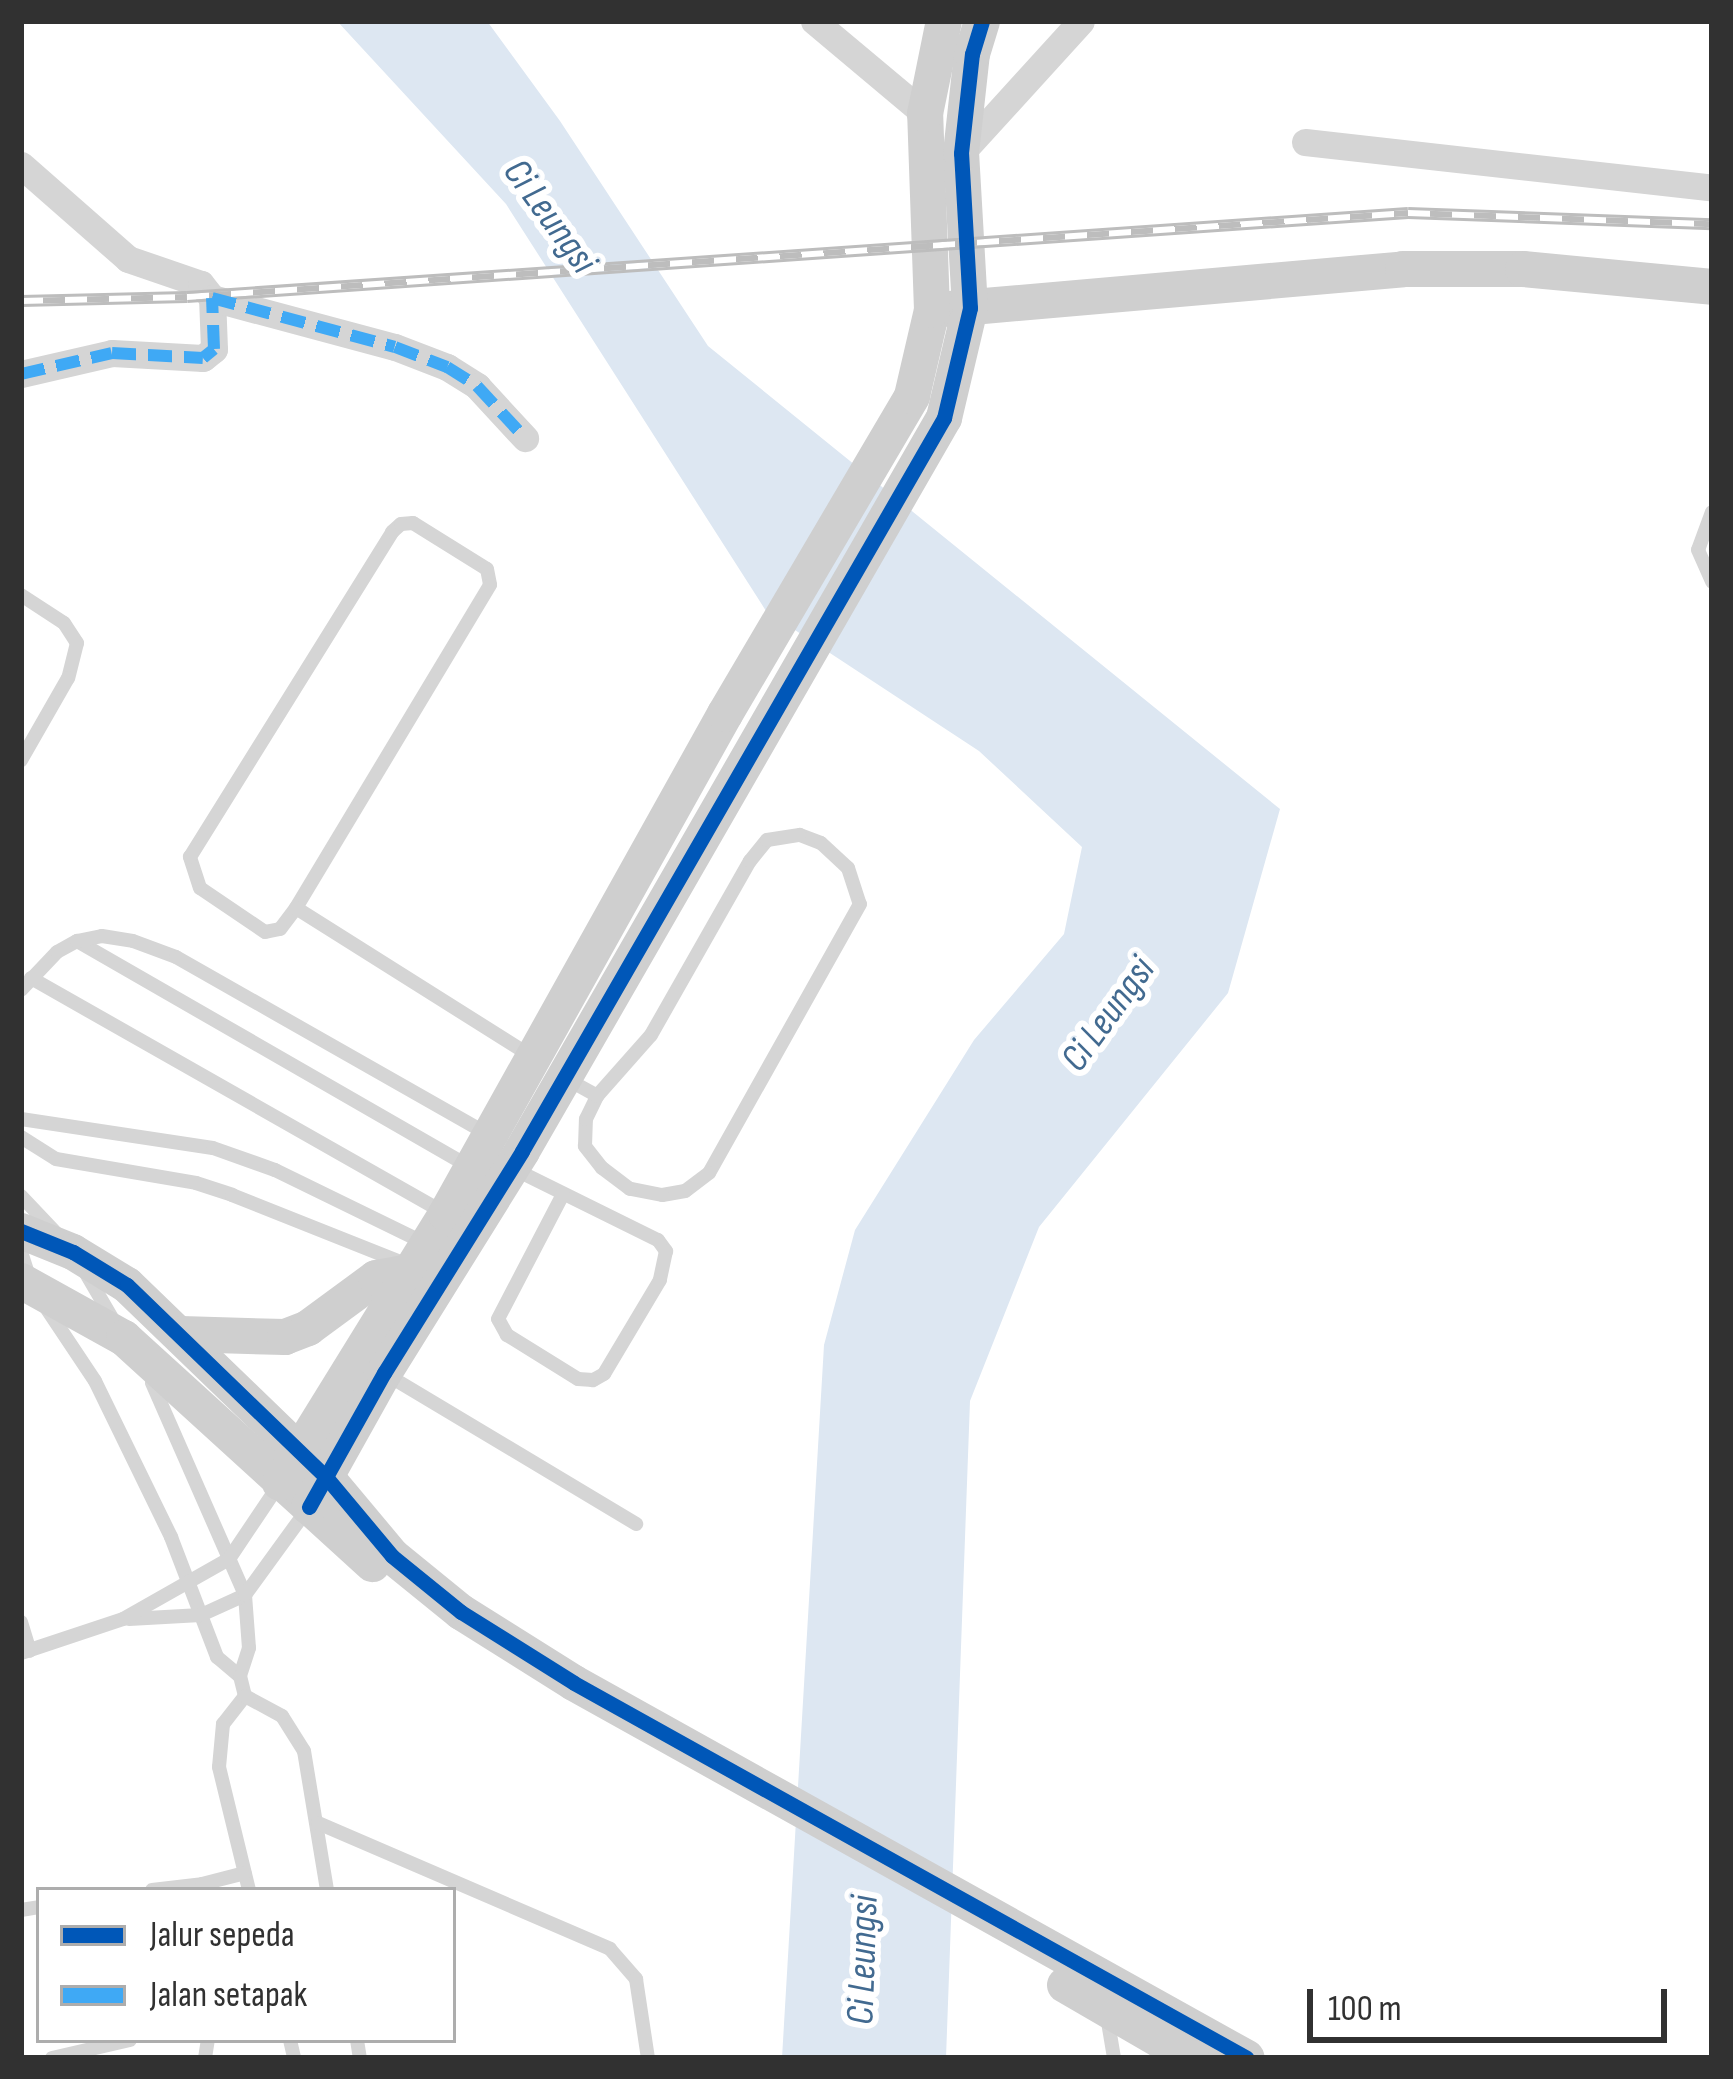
<!DOCTYPE html>
<html>
<head>
<meta charset="utf-8">
<style>
	body { margin:0 }
	#map { position:relative; width:1733px; height:2079px; overflow:hidden; background:#fff; font-family:"Sofia Sans Condensed",sans-serif }
	div>[style] { position:absolute }
	.water>* { inset:0; background:#dde7f2 }
	.lane>* { height:14px; margin:-7px; padding:0 7px; transform-origin:7px; border-radius:7px; background:#d5d5d5 }
	.street>* { height:27px; margin:-13.5px; padding:0 13.5px; transform-origin:13.5px; border-radius:13.5px; background:#d5d5d5 }
	.secondary>* { height:36px; margin:-18px; padding:0 18px; transform-origin:18px; border-radius:18px; background:#cfcfcf }
	.rail>* { height:12px; margin-top:-6px; transform-origin:0; background:repeating-linear-gradient(90deg,#fff 0 22px,#bdbdbd 0 44px); box-sizing:border-box; border-block:3px solid #bdbdbd }
	.quiet>* { height:12px; margin-top:-6px; transform-origin:0; background:repeating-linear-gradient(90deg,#3fa9f5 0 24px,transparent 0 36px) }
	.cycleway>* { height:15px; margin:-7.5px; padding:0 7.5px; transform-origin:7.5px; border-radius:7.5px; background:#0057b8 }
	span { translate:-50% -50%; white-space:nowrap; text-align:center; line-height:1.15; -webkit-text-stroke:12px #fff; paint-order:stroke }
	.water-label { font-size:39px; color:#426a90; font-style:italic }
	.frame { position:absolute; inset:0; border:24px solid #313131; pointer-events:none }
	.legend { position:absolute; left:36px; top:1887px; width:420px; height:156px; box-sizing:border-box; background:#fff; border:3px solid #adadad; margin:0; padding:15px 21px; list-style:none; font-size:36px; color:#313131 }
	.legend li { display:flex; align-items:center; gap:24px; height:60px }
	.legend b { width:60px; border:3px solid #adadad }
	.scale { position:absolute; left:1307px; top:1989px; width:360px; height:54px; box-sizing:border-box; border:6px solid #313131; border-top:0; padding-left:15px; font-size:36px; line-height:42px; white-space:nowrap; color:#313131; -webkit-text-stroke:9px #fff; paint-order:stroke }
</style>
</head>
<body>
<div id="map">
	<div class="water">
		<div style="clip-path:polygon(337px 21px,487px 21px,560px 121px,708px 346px,1280px 809px,1228px 993px,1039px 1227px,970px 1401px,946px 2058px,782px 2058px,824px 1345px,855px 1230px,974px 1040px,1064px 934px,1082px 847px,979px 751px,766px 611px,506px 204px)"></div>
	</div>
	<div class="lane">
		<div style="left:1712px;top:512px;width:40px;rotate:110.2deg"></div>
		<div style="left:1698px;top:550px;width:35px;rotate:66deg"></div>
		<div style="left:21px;top:595px;width:51px;rotate:33.1deg"></div>
		<div style="left:64px;top:623px;width:24px;rotate:57deg"></div>
		<div style="left:77px;top:643px;width:36px;rotate:104deg"></div>
		<div style="left:68px;top:678px;width:95px;rotate:119.8deg"></div>
		<div style="left:800px;top:835px;width:22px;rotate:21deg"></div>
		<div style="left:821px;top:843px;width:37px;rotate:43deg"></div>
		<div style="left:848px;top:868px;width:38px;rotate:72deg"></div>
		<div style="left:860px;top:904px;width:308px;rotate:119.3deg"></div>
		<div style="left:709px;top:1173px;width:30px;rotate:143deg"></div>
		<div style="left:685px;top:1191px;width:23px;rotate:170deg"></div>
		<div style="left:662px;top:1195px;width:33px;rotate:-169deg"></div>
		<div style="left:630px;top:1189px;width:35px;rotate:-143deg"></div>
		<div style="left:602px;top:1168px;width:28px;rotate:-128deg"></div>
		<div style="left:585px;top:1146px;width:27px;rotate:-88deg"></div>
		<div style="left:586px;top:1119px;width:25px;rotate:-64deg"></div>
		<div style="left:597px;top:1096px;width:81px;rotate:-48.5deg"></div>
		<div style="left:651px;top:1035px;width:200px;rotate:-60.4deg"></div>
		<div style="left:750px;top:861px;width:27px;rotate:-51deg"></div>
		<div style="left:767px;top:840px;width:33px;rotate:-9deg"></div>
		<div style="left:296px;top:908px;width:26px;rotate:127deg"></div>
		<div style="left:280px;top:929px;width:15px;rotate:169deg"></div>
		<div style="left:265px;top:932px;width:78px;rotate:-145.9deg"></div>
		<div style="left:200px;top:888px;width:33px;rotate:-108deg"></div>
		<div style="left:190px;top:857px;width:383px;rotate:-58.1deg"></div>
		<div style="left:392px;top:532px;width:12px;rotate:-42deg"></div>
		<div style="left:401px;top:524px;width:12px;rotate:-5deg"></div>
		<div style="left:413px;top:523px;width:87px;rotate:31.9deg"></div>
		<div style="left:487px;top:569px;width:16px;rotate:79deg"></div>
		<div style="left:490px;top:585px;width:377px;rotate:121deg"></div>
		<div style="left:296px;top:908px;width:278px;rotate:32.2deg"></div>
		<div style="left:77px;top:941px;width:451px;rotate:29.9deg"></div>
		<div style="left:31px;top:978px;width:475px;rotate:29.6deg"></div>
		<div style="left:21px;top:990px;width:52px;rotate:-46.5deg"></div>
		<div style="left:57px;top:952px;width:23px;rotate:-29deg"></div>
		<div style="left:77px;top:941px;width:25px;rotate:-11deg"></div>
		<div style="left:102px;top:936px;width:31px;rotate:9deg"></div>
		<div style="left:133px;top:941px;width:46px;rotate:20.4deg"></div>
		<div style="left:176px;top:957px;width:356px;rotate:29.6deg"></div>
		<div style="left:565px;top:1078px;width:37px;rotate:29deg"></div>
		<div style="left:21px;top:1119px;width:194px;rotate:8.6deg"></div>
		<div style="left:213px;top:1148px;width:66px;rotate:19.5deg"></div>
		<div style="left:275px;top:1170px;width:167px;rotate:26deg"></div>
		<div style="left:21px;top:1137px;width:41px;rotate:32.2deg"></div>
		<div style="left:56px;top:1159px;width:142px;rotate:9.7deg"></div>
		<div style="left:196px;top:1183px;width:38px;rotate:18deg"></div>
		<div style="left:232px;top:1195px;width:184px;rotate:21.7deg"></div>
		<div style="left:512px;top:1168px;width:163px;rotate:26.3deg"></div>
		<div style="left:658px;top:1240px;width:14px;rotate:54deg"></div>
		<div style="left:666px;top:1251px;width:30px;rotate:102deg"></div>
		<div style="left:660px;top:1280px;width:109px;rotate:120.8deg"></div>
		<div style="left:604px;top:1374px;width:13px;rotate:151deg"></div>
		<div style="left:593px;top:1380px;width:15px;rotate:-176deg"></div>
		<div style="left:578px;top:1379px;width:84px;rotate:-148.2deg"></div>
		<div style="left:507px;top:1335px;width:18px;rotate:-119deg"></div>
		<div style="left:498px;top:1319px;width:141px;rotate:-62.5deg"></div>
		<div style="left:21px;top:1196px;width:51px;rotate:46.6deg"></div>
		<div style="left:21px;top:1252px;width:32px;rotate:72deg"></div>
		<div style="left:84px;top:1270px;width:61px;rotate:59.7deg"></div>
		<div style="left:45px;top:1306px;width:90px;rotate:56.3deg"></div>
		<div style="left:95px;top:1381px;width:174px;rotate:64deg"></div>
		<div style="left:171px;top:1537px;width:129px;rotate:69deg"></div>
		<div style="left:217px;top:1657px;width:30px;rotate:40deg"></div>
		<div style="left:384px;top:1373px;width:294px;rotate:30.9deg"></div>
		<div style="left:152px;top:1383px;width:232px;rotate:66.3deg"></div>
		<div style="left:245px;top:1595px;width:53px;rotate:85.7deg"></div>
		<div style="left:249px;top:1648px;width:29px;rotate:108deg"></div>
		<div style="left:240px;top:1676px;width:21px;rotate:76deg"></div>
		<div style="left:245px;top:1696px;width:36px;rotate:128deg"></div>
		<div style="left:223px;top:1724px;width:43px;rotate:95.3deg"></div>
		<div style="left:219px;top:1767px;width:127px;rotate:76.3deg"></div>
		<div style="left:129px;top:1619px;width:72px;rotate:-3.2deg"></div>
		<div style="left:201px;top:1615px;width:48px;rotate:-24.4deg"></div>
		<div style="left:245px;top:1595px;width:109px;rotate:-54deg"></div>
		<div style="left:21px;top:1622px;width:30px;rotate:73deg"></div>
		<div style="left:21px;top:1653px;width:108px;rotate:-18.4deg"></div>
		<div style="left:123px;top:1619px;width:122px;rotate:-29.5deg"></div>
		<div style="left:229px;top:1559px;width:92px;rotate:-56.1deg"></div>
		<div style="left:245px;top:1696px;width:42px;rotate:28.4deg"></div>
		<div style="left:282px;top:1716px;width:41px;rotate:57.8deg"></div>
		<div style="left:304px;top:1751px;width:141px;rotate:80.6deg"></div>
		<div style="left:318px;top:1823px;width:318px;rotate:23.3deg"></div>
		<div style="left:610px;top:1949px;width:40px;rotate:49deg"></div>
		<div style="left:636px;top:1979px;width:80px;rotate:81.4deg"></div>
		<div style="left:152px;top:1890px;width:50px;rotate:-6.8deg"></div>
		<div style="left:203px;top:1890px;width:6px;rotate:-99deg"></div>
		<div style="left:202px;top:1884px;width:44px;rotate:-14.3deg"></div>
		<div style="left:21px;top:1910px;width:18px;rotate:-9deg"></div>
		<div style="left:1107px;top:2016px;width:43px;rotate:80.5deg"></div>
		<div style="left:290px;top:2040px;width:18px;rotate:77deg"></div>
		<div style="left:357px;top:2040px;width:18px;rotate:81deg"></div>
		<div style="left:52px;top:2058px;width:80px;rotate:-13deg"></div>
		<div style="left:205px;top:2058px;width:18px;rotate:-81deg"></div>
	</div>
	<div class="street">
		<div style="left:814px;top:21px;width:145px;rotate:40deg"></div>
		<div style="left:1305px;top:142px;width:410px;rotate:6.4deg"></div>
		<div style="left:961px;top:153px;width:178px;rotate:-47.7deg"></div>
		<div style="left:21px;top:165px;width:142px;rotate:41.3deg"></div>
		<div style="left:128px;top:259px;width:77px;rotate:18.9deg"></div>
		<div style="left:201px;top:284px;width:18px;rotate:52deg"></div>
		<div style="left:21px;top:374px;width:93px;rotate:-13deg"></div>
		<div style="left:112px;top:353px;width:91px;rotate:3.1deg"></div>
		<div style="left:203px;top:358px;width:14px;rotate:-39deg"></div>
		<div style="left:214px;top:349px;width:51px;rotate:-92.2deg"></div>
		<div style="left:212px;top:298px;width:189px;rotate:15deg"></div>
		<div style="left:395px;top:347px;width:56px;rotate:21deg"></div>
		<div style="left:447px;top:367px;width:36px;rotate:32deg"></div>
		<div style="left:477px;top:386px;width:71px;rotate:47.3deg"></div>
	</div>
	<div class="secondary">
		<div style="left:950px;top:309px;width:455px;rotate:-5deg"></div>
		<div style="left:1403px;top:269px;width:120px"></div>
		<div style="left:1523px;top:269px;width:190px;rotate:5.4deg"></div>
		<div style="left:21px;top:1231px;width:56px;rotate:22deg"></div>
		<div style="left:73px;top:1252px;width:63px;rotate:31.4deg"></div>
		<div style="left:127px;top:1285px;width:277px;rotate:44deg"></div>
		<div style="left:326px;top:1477px;width:103px;rotate:50.1deg"></div>
		<div style="left:392px;top:1556px;width:89px;rotate:39.1deg"></div>
		<div style="left:461px;top:1612px;width:133px;rotate:32.1deg"></div>
		<div style="left:574px;top:1683px;width:770px;rotate:29.13deg"></div>
		<div style="left:21px;top:1281px;width:118px;rotate:29deg"></div>
		<div style="left:124px;top:1338px;width:336px;rotate:42.3deg"></div>
		<div style="left:181px;top:1334px;width:104px;rotate:1.7deg"></div>
		<div style="left:285px;top:1337px;width:25px;rotate:-21deg"></div>
		<div style="left:308px;top:1328px;width:84px;rotate:-36.3deg"></div>
		<div style="left:376px;top:1278px;width:34px;rotate:-10deg"></div>
		<div style="left:280px;top:1483px;width:316px;rotate:-58.3deg"></div>
		<div style="left:446px;top:1214px;width:573px;rotate:-60.84deg"></div>
		<div style="left:725px;top:714px;width:369px;rotate:-59.5deg"></div>
		<div style="left:912px;top:396px;width:88px;rotate:-76.9deg"></div>
		<div style="left:932px;top:310px;width:196px;rotate:-92deg"></div>
		<div style="left:925px;top:114px;width:95px;rotate:-78.5deg"></div>
		<div style="left:309px;top:1507px;width:154px;rotate:-60.8deg"></div>
		<div style="left:384px;top:1373px;width:261px;rotate:-58.1deg"></div>
		<div style="left:522px;top:1151px;width:846px;rotate:-60.07deg"></div>
		<div style="left:944px;top:418px;width:113px;rotate:-76.7deg"></div>
		<div style="left:970px;top:308px;width:155px;rotate:-93.3deg"></div>
		<div style="left:961px;top:153px;width:100px;rotate:-83.7deg"></div>
		<div style="left:972px;top:54px;width:34px;rotate:-73deg"></div>
		<div style="left:1065px;top:1985px;width:146px;rotate:30.1deg"></div>
	</div>
	<div class="rail">
		<div style="left:21px;top:301px;width:166px;rotate:-1.4deg"></div>
		<div style="left:187px;top:297px;width:1224px;rotate:-3.94deg"></div>
		<div style="left:1408px;top:213px;width:304px;rotate:2.1deg"></div>
	</div>
	<div class="quiet">
		<div style="left:21px;top:374px;width:93px;rotate:-13deg"></div>
		<div style="left:112px;top:353px;width:91px;rotate:3.1deg"></div>
		<div style="left:203px;top:358px;width:14px;rotate:-39deg"></div>
		<div style="left:214px;top:349px;width:51px;rotate:-92.2deg"></div>
		<div style="left:212px;top:298px;width:189px;rotate:15deg"></div>
		<div style="left:395px;top:347px;width:56px;rotate:21deg"></div>
		<div style="left:447px;top:367px;width:36px;rotate:32deg"></div>
		<div style="left:477px;top:386px;width:71px;rotate:47.3deg"></div>
	</div>
	<div class="cycleway">
		<div style="left:21px;top:1231px;width:56px;rotate:22deg"></div>
		<div style="left:73px;top:1252px;width:63px;rotate:31.4deg"></div>
		<div style="left:127px;top:1285px;width:277px;rotate:44deg"></div>
		<div style="left:326px;top:1477px;width:103px;rotate:50.1deg"></div>
		<div style="left:392px;top:1556px;width:89px;rotate:39.1deg"></div>
		<div style="left:461px;top:1612px;width:133px;rotate:32.1deg"></div>
		<div style="left:574px;top:1683px;width:770px;rotate:29.13deg"></div>
		<div style="left:309px;top:1507px;width:154px;rotate:-60.8deg"></div>
		<div style="left:384px;top:1373px;width:261px;rotate:-58.1deg"></div>
		<div style="left:522px;top:1151px;width:846px;rotate:-60.07deg"></div>
		<div style="left:944px;top:418px;width:113px;rotate:-76.7deg"></div>
		<div style="left:970px;top:308px;width:155px;rotate:-93.3deg"></div>
		<div style="left:961px;top:153px;width:100px;rotate:-83.7deg"></div>
		<div style="left:972px;top:54px;width:34px;rotate:-73deg"></div>
	</div>
	<div class="water-label">
		<span style="left:549px;top:217px;rotate:54deg">Ci Leungsi</span>
		<span style="left:1109px;top:1015px;rotate:-54deg">Ci Leungsi</span>
		<span style="left:864px;top:1960px;rotate:-88deg">Ci Leungsi</span>
	</div>
	<div class="frame"></div>
	<ul class="legend">
	<li><b style="height:15px;background:#0057b8"></b>Jalur sepeda</li>
	<li><b style="height:15px;background:#3fa9f5"></b>Jalan setapak</li>
	</ul>
	<div class="scale">100 m</div>
</div>
</body>
</html>
